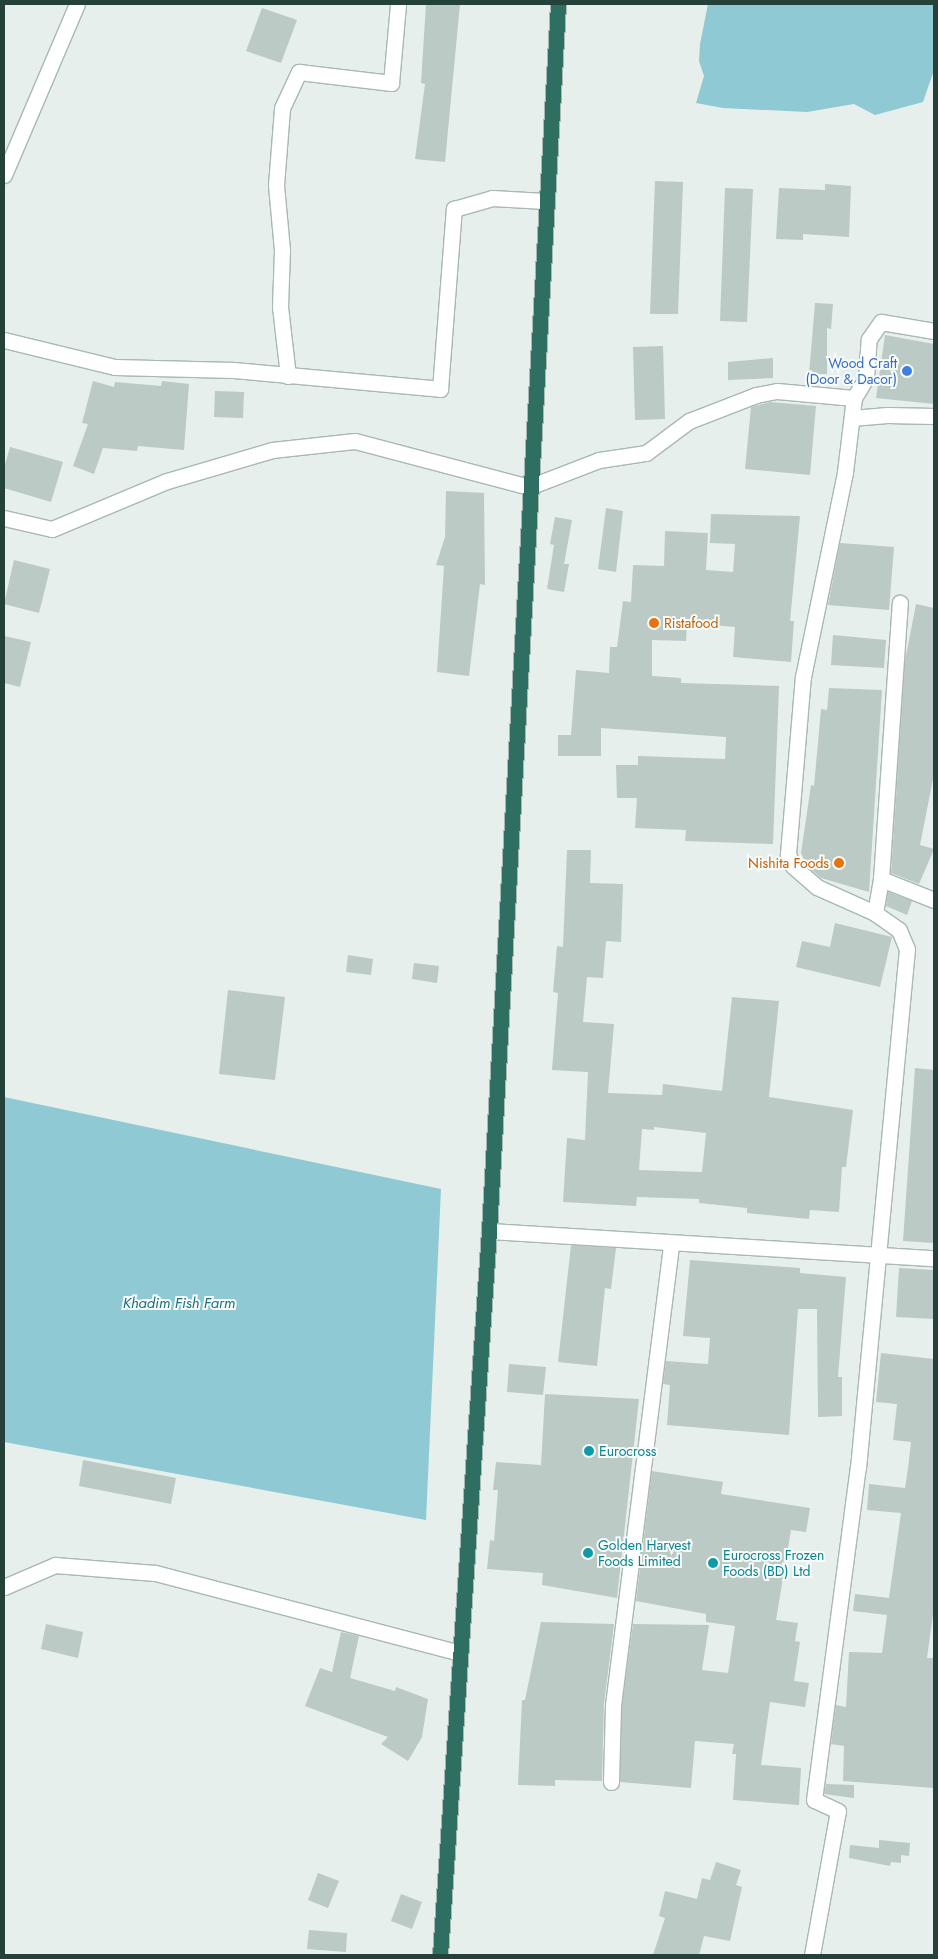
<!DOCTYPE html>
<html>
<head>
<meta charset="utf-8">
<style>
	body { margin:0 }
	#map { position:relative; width:938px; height:1959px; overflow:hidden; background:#e6efeb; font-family:Jost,sans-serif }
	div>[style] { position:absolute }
	.water>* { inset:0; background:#8ec9d4 }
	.building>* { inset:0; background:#bbcac4 }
	.roads { filter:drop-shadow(1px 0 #a8b8b2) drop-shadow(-1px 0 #a8b8b2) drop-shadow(0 1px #a8b8b2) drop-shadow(0 -1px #a8b8b2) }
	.minor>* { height:15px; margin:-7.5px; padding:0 7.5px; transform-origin:7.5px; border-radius:7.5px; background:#fff }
	.highway>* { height:15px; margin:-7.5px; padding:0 7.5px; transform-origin:7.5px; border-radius:7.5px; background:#2f6f62 }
	.dots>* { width:14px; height:14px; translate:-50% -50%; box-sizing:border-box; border:2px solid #f7fbf9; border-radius:50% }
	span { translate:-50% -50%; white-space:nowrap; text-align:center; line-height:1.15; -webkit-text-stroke:4px #f7fbf9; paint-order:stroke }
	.shop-label { font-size:14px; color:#366cbe }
	.right { translate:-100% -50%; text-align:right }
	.food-label { font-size:14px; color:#c56008 }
	.left { translate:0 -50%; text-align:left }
	.culture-label { font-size:14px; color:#0d838f }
	.water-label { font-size:15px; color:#1c6f80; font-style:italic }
	.frame { position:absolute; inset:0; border:5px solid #24423a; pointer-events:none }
</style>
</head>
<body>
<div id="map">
	<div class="water">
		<div style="clip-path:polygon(708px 4px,934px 4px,933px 73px,923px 102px,875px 115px,854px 104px,807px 112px,723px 108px,696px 103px,704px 76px,699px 61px,700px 44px)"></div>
		<div style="clip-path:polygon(4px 1097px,441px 1189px,426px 1520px,4px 1442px)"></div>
	</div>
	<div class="building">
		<div style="clip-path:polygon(426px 4px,460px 4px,445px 162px,415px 159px,425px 84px,421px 83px)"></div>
		<div style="clip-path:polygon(262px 8px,297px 20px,281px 63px,246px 51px)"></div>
		<div style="clip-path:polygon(655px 181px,683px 182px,678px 314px,650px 314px)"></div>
		<div style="clip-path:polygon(825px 184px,851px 186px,849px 237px,803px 234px,803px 240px,776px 239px,779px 188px,825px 190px)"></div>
		<div style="clip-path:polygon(725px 188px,753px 189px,747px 322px,720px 321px)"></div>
		<div style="clip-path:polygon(815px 303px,833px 304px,831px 329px,827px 328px,827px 374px,809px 374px)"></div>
		<div style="clip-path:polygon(885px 335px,934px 344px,934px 404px,876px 398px)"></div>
		<div style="clip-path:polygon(663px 346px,665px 419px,635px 420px,633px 347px)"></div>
		<div style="clip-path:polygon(773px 358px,773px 378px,728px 380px,728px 362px)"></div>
		<div style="clip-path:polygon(93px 381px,114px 387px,115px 382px,161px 386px,162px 381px,189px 384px,184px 450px,138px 446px,137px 451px,103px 448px,94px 474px,73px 466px,88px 424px,82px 423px)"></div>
		<div style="clip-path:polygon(215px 391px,244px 392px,243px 418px,214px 417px)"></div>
		<div style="clip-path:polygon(770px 402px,816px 406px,810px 475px,745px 469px,751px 407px)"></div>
		<div style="clip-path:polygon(10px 447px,63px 462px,51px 502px,4px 488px,4px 468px)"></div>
		<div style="clip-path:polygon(446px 491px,484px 493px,485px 585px,480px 584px,469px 676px,437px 672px,444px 566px,436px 565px,445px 537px)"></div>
		<div style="clip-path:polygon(606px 508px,623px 511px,616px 572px,598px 569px)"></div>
		<div style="clip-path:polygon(711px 514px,800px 516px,790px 621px,794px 621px,791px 662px,733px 657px,735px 627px,687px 623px,686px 641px,652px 640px,652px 676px,681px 678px,681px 683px,779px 686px,773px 844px,685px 841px,686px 830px,635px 828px,637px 798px,617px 798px,616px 765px,638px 765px,638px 756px,725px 759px,726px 737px,601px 728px,601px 756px,558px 756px,558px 735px,571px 735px,576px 670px,609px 673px,610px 647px,617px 647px,623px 601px,631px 602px,633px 565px,664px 566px,665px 531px,708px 533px,706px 570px,733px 572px,735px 544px,710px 543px)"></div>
		<div style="clip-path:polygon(555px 517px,572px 520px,564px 564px,569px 564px,564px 592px,547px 589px,554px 545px,550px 544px)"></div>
		<div style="clip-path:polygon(840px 543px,894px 547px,889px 610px,828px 605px)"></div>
		<div style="clip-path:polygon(14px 560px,50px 569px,39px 613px,4px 604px)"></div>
		<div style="clip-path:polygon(916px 604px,934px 608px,934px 774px,920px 845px,934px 849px,919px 884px,891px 873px,905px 661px)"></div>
		<div style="clip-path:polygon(833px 635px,886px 640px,884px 668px,831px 665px)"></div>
		<div style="clip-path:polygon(4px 636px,31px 642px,20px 687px,4px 683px)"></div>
		<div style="clip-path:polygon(829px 688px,882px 690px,869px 892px,821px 878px,807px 866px,801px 853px,811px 785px,814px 786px,821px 709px,827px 710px)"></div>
		<div style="clip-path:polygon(evenodd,567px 850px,591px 850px,590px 883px,623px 884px,621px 942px,606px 941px,603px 978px,587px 977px,583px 1022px,614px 1024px,608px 1093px,662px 1095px,663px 1084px,722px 1091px,732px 997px,779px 1001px,769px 1097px,853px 1110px,846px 1167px,842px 1167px,839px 1212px,810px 1210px,809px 1219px,747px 1213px,747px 1208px,699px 1203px,699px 1199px,637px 1197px,636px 1206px,563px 1202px,567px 1138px,585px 1140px,588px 1072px,552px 1070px,558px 993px,553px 992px,557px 946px,563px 947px,567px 850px,654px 1127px,706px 1133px,702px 1172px,639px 1170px,642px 1129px,654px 1130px,654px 1127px)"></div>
		<div style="clip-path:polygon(888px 892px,912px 901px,907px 915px,886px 906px)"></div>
		<div style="clip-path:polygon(835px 923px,892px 937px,880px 987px,796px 967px,802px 941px,830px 947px)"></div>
		<div style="clip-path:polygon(348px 955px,373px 959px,371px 975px,346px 972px)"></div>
		<div style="clip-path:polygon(414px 963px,439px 966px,437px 983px,412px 979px)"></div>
		<div style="clip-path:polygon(228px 990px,285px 997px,275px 1080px,219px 1074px)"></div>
		<div style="clip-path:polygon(915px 1068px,934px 1070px,934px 1243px,903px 1241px)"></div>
		<div style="clip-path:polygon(571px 1245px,616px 1248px,611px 1289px,605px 1288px,597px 1366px,558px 1362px)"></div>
		<div style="clip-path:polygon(690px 1260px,800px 1268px,800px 1273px,846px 1277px,838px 1377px,842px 1377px,842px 1416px,818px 1417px,817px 1309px,798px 1309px,789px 1435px,667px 1425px,670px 1385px,663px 1384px,666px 1361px,708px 1364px,710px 1338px,683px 1336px)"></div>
		<div style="clip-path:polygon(899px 1268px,934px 1270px,934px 1319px,896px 1317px)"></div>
		<div style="clip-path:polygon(881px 1353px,934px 1359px,934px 1607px,927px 1658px,934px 1658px,934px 1788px,843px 1781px,844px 1746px,831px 1744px,836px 1705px,846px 1707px,849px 1652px,882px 1653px,887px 1615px,853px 1611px,855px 1594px,889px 1598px,901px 1513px,867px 1510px,869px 1484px,905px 1488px,908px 1468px,911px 1442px,893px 1440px,897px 1404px,876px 1402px)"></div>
		<div style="clip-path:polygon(509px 1364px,546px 1367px,543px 1395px,507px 1392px)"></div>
		<div style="clip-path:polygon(545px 1394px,639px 1399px,617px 1598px,542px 1585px,543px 1573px,487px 1569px,490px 1540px,494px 1541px,498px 1490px,493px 1490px,496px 1462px,541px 1465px)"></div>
		<div style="clip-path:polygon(83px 1460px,176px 1478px,171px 1504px,79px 1486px)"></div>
		<div style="clip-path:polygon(652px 1471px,723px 1482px,721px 1494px,810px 1508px,806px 1532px,791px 1530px,776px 1620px,798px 1623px,795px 1641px,800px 1642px,794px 1681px,809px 1683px,805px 1707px,770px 1702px,761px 1765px,801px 1768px,799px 1805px,733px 1800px,736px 1754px,732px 1754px,734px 1744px,695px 1741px,691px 1788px,620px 1782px,622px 1706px,633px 1624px,709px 1625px,702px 1670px,728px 1673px,735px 1626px,706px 1622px,706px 1614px,636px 1601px)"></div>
		<div style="clip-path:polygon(541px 1622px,614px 1624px,604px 1704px,602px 1781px,555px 1780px,555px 1786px,518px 1785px,522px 1700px,525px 1700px)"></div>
		<div style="clip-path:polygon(46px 1624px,83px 1632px,78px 1658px,41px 1649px)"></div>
		<div style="clip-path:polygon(341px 1632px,359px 1636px,350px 1678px,395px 1691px,396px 1687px,428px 1699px,422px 1737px,408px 1761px,381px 1744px,388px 1737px,305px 1706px,320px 1668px,332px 1672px)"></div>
		<div style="clip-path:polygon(826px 1784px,854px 1785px,854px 1798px,824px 1794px)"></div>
		<div style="clip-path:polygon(879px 1840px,910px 1843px,909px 1856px,901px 1855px,901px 1863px,891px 1862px,890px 1866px,849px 1858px,850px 1845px,879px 1848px)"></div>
		<div style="clip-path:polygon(716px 1862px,741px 1870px,736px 1885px,742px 1887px,730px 1941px,704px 1936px,699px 1955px,653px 1955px,665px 1918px,659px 1916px,665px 1891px,697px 1899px,702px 1878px,710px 1880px)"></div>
		<div style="clip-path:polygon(318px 1873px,339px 1881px,328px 1908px,308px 1900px)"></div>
		<div style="clip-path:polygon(401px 1894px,422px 1902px,412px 1929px,391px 1921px)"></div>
		<div style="clip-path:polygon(309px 1930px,347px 1933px,346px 1952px,307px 1949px)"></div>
	</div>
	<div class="roads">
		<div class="minor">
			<div style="left:4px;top:175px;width:186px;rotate:-66.9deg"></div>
			<div style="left:4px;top:340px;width:114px;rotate:13.7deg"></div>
			<div style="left:115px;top:367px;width:118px;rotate:1.5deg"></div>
			<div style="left:233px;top:370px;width:208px;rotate:5.2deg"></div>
			<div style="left:440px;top:389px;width:181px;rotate:-85.6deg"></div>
			<div style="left:454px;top:209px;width:40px;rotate:-16deg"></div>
			<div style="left:492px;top:198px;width:53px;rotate:3.2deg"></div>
			<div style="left:288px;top:376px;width:69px;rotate:-96.6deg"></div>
			<div style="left:280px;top:307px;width:57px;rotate:-88deg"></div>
			<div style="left:282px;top:250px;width:65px;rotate:-95.3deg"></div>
			<div style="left:276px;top:185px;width:77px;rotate:-85.5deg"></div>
			<div style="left:282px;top:108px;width:40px;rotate:-65deg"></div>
			<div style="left:299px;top:72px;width:93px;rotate:6.8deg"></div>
			<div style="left:391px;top:83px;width:79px;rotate:-84.9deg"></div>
			<div style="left:852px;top:418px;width:35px;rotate:-5deg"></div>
			<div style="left:887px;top:415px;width:47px;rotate:1.2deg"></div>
			<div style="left:4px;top:518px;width:49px;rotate:12.9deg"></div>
			<div style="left:52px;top:529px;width:125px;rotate:-22.7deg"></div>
			<div style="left:167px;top:481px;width:109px;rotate:-16.4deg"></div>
			<div style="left:272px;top:450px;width:83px;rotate:-6.2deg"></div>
			<div style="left:355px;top:441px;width:180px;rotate:14.8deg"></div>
			<div style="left:529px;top:487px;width:75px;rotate:-21.1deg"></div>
			<div style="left:599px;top:460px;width:48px;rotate:-8.5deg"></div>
			<div style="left:646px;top:453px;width:54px;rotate:-36.7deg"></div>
			<div style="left:689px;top:421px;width:72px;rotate:-21.2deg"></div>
			<div style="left:756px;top:395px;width:21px;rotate:-11deg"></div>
			<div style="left:777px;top:391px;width:77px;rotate:5.2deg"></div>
			<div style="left:854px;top:398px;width:23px;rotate:-59deg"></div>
			<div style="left:866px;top:378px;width:39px;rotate:-86deg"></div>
			<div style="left:869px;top:339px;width:21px;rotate:-55deg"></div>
			<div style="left:881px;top:322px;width:54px;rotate:9.6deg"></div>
			<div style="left:881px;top:879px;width:57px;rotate:21.6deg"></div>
			<div style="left:875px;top:913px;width:35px;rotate:-80deg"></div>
			<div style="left:881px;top:879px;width:277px;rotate:-86.1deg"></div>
			<div style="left:489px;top:1231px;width:446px;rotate:3.5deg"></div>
			<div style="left:4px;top:1587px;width:56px;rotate:-23.3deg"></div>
			<div style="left:55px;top:1565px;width:100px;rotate:4.6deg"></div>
			<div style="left:155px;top:1573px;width:315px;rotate:14.7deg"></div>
			<div style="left:611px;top:1782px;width:77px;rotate:-88.5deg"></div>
			<div style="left:613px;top:1705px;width:465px;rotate:-82.8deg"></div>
			<div style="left:812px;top:1955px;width:146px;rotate:-79.8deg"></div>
			<div style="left:838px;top:1811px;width:26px;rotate:-155deg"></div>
			<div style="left:814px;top:1800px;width:335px;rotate:-82.5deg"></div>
			<div style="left:858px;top:1468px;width:521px;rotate:-84.61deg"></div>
			<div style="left:907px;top:949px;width:21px;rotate:-113deg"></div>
			<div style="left:899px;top:930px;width:29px;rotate:-145deg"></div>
			<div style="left:875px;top:913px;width:64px;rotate:-155.9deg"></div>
			<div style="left:817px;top:887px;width:32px;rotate:-139deg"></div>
			<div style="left:793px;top:866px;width:13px;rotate:-113deg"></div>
			<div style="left:788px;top:854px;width:178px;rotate:-85.2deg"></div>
			<div style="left:803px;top:677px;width:209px;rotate:-78.4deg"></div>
			<div style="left:845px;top:472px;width:75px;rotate:-83.1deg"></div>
		</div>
		<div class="highway">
			<div style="left:440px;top:1955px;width:726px;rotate:-86.13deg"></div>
			<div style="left:489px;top:1231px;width:1229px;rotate:-86.78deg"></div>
		</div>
	</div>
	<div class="dots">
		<div style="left:907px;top:371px;background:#3f7fe0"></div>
		<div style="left:654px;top:623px;background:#e8710a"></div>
		<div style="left:839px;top:863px;background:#e8710a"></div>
		<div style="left:589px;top:1451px;background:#0f9aa8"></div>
		<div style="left:588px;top:1553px;background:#0f9aa8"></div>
		<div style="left:713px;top:1563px;background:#0f9aa8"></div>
	</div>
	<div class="shop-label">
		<span class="right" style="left:897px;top:371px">Wood Craft<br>(Door &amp; Dacor)</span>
	</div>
	<div class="food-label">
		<span class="left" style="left:664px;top:623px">Ristafood</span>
		<span class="right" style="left:829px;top:863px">Nishita Foods</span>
	</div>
	<div class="culture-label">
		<span class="left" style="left:599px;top:1451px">Eurocross</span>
		<span class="left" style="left:598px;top:1553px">Golden Harvest<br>Foods Limited</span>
		<span class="left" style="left:723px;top:1563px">Eurocross Frozen<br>Foods (BD) Ltd</span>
	</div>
	<div class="water-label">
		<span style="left:179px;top:1304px">Khadim Fish Farm</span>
	</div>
	<div class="frame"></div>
</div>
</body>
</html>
